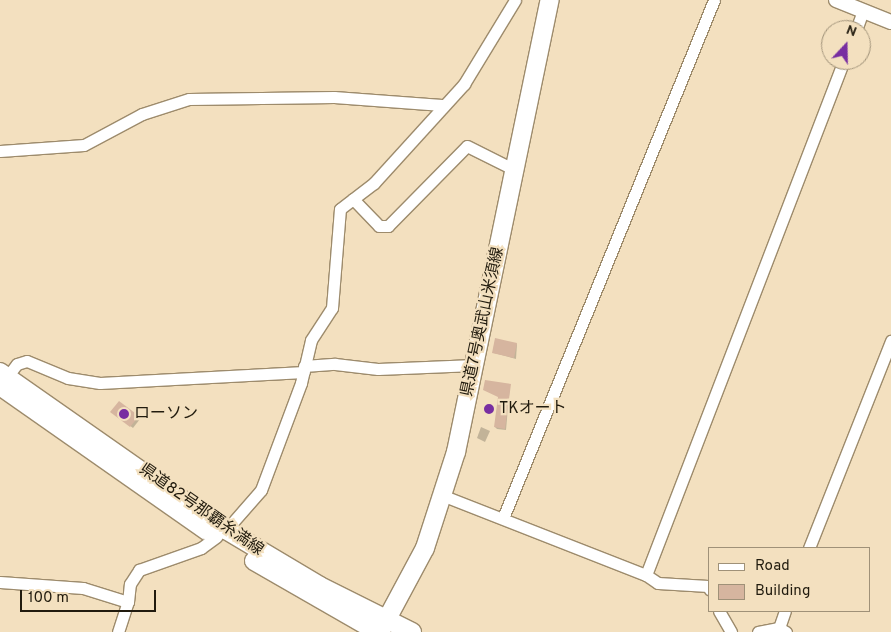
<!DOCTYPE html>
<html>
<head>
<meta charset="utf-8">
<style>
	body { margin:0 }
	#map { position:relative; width:891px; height:632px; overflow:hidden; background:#f3e0bf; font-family:Overpass,"Noto Sans JP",sans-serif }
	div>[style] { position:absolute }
	.shadow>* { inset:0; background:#0003 }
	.building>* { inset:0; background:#d6b59f }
	.roads { filter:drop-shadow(1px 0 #9d8b6c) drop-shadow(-1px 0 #9d8b6c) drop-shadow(0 1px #9d8b6c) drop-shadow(0 -1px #9d8b6c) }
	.minor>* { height:11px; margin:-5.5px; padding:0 5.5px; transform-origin:5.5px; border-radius:5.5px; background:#fff }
	.tertiary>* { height:14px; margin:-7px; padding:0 7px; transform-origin:7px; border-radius:7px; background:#fff }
	.primary>* { height:18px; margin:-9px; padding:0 9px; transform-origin:9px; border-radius:9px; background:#fff }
	.dots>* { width:14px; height:14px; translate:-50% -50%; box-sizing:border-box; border:2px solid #f3e0bf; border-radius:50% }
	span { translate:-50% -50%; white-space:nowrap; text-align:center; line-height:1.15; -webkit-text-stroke:4.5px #f3e0bf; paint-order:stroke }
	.street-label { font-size:16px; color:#211b0e }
	.poi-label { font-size:16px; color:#211b0e }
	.left { translate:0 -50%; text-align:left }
	.legend { position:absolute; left:708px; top:547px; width:162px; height:65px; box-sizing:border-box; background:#f3e0bf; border:1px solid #9f9178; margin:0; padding:6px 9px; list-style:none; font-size:15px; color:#211b0e }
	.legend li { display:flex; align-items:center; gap:10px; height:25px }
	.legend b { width:25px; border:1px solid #9f9178 }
	.north { position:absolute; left:821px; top:20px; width:50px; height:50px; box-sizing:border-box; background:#f3e0bf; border:1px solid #9f9178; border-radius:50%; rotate:21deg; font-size:14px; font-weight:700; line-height:20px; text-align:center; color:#211b0e }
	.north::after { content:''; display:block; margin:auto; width:18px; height:22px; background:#782ea1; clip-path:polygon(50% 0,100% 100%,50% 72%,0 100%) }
	.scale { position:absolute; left:20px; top:590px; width:136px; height:22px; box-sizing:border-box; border:2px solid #211b0e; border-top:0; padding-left:6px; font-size:15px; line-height:18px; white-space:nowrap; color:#211b0e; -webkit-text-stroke:4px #f3e0bf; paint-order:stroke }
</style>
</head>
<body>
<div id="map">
	<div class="shadow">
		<div style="clip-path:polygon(517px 344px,516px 359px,494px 353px)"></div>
		<div style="clip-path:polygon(510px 385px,506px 430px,497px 429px,495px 427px)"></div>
		<div style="clip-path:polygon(113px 413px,138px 417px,140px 419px,133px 428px)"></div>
		<div style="clip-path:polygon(481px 427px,490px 431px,485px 442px,477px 438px)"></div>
	</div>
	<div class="building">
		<div style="clip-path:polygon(495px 338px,517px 343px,514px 358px,492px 353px)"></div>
		<div style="clip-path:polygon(485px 380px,511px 384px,505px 429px,494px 427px,498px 397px,483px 390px)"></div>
		<div style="clip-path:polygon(119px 401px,139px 416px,130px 427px,110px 412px)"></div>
	</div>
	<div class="roads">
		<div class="minor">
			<div style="left:856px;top:30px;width:20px;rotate:-70deg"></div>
			<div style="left:0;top:151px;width:84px;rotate:-4.1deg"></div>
			<div style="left:84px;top:145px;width:66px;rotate:-28.1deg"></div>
			<div style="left:142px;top:114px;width:49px;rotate:-17.7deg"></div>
			<div style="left:189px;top:99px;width:145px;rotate:-0.8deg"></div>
			<div style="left:334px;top:97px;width:108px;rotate:4.2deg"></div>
			<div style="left:353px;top:199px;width:37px;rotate:46deg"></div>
			<div style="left:379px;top:226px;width:9px"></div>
			<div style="left:388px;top:226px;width:112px;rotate:-45.4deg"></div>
			<div style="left:467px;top:146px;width:54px;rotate:26.6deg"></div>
			<div style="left:304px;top:366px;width:31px;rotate:-4deg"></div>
			<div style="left:335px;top:364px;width:43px;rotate:6.6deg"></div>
			<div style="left:378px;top:369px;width:96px;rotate:-2.4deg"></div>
			<div style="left:4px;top:381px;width:21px;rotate:-53deg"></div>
			<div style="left:17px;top:364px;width:10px;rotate:-17deg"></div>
			<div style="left:27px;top:361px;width:44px;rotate:22.5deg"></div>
			<div style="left:68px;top:378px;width:32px;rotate:9deg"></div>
			<div style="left:100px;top:383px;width:204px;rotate:-3.1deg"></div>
			<div style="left:444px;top:496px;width:217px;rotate:21.4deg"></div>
			<div style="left:646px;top:575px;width:14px;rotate:34deg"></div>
			<div style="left:658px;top:583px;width:50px;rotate:3.4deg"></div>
			<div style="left:708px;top:586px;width:4px;rotate:63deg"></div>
			<div style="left:503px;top:518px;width:559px;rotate:-67.84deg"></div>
			<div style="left:226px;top:530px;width:53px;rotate:-48.8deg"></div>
			<div style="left:261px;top:490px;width:114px;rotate:-69.5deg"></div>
			<div style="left:301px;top:383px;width:44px;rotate:-76.9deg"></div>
			<div style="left:311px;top:340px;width:38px;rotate:-57deg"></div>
			<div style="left:332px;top:308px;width:99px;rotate:-85.4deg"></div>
			<div style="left:340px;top:209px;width:43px;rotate:-37.4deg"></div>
			<div style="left:374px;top:183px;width:134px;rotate:-47.7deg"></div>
			<div style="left:464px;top:84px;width:98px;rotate:-58.7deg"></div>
			<div style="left:809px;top:548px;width:223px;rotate:-68.4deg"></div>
			<div style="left:646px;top:575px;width:552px;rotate:-68.97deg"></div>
			<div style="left:0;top:582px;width:83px;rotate:4.1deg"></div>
			<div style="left:83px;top:588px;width:47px;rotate:17.3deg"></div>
			<div style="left:719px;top:611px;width:24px;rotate:60deg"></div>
			<div style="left:779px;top:628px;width:18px;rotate:-71deg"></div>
			<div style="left:118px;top:632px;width:32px;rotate:-72deg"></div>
			<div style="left:128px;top:602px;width:18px;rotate:-84deg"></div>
			<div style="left:130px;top:584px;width:17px;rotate:-57deg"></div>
			<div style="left:139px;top:570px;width:66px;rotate:-19.5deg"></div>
			<div style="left:201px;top:548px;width:19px;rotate:-36deg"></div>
			<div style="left:758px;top:632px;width:21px;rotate:-11deg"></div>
			<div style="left:779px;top:628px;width:8px;rotate:30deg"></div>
		</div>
		<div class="tertiary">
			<div style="left:836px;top:0;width:59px;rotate:21.8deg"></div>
		</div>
		<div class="primary">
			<div style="left:0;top:372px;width:276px;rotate:35deg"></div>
			<div style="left:226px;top:530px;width:109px;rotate:30.8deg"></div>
			<div style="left:320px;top:586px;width:103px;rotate:26.6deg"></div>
			<div style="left:0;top:386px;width:253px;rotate:35deg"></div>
			<div style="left:254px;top:561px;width:143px;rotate:29.8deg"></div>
			<div style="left:380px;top:632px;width:95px;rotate:-61.8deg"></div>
			<div style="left:425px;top:548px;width:101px;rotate:-72.1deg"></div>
			<div style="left:456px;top:452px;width:462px;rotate:-78.3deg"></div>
		</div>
	</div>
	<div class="dots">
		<div style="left:489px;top:409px;background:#782ea1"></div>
		<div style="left:124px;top:414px;background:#782ea1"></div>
	</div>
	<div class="street-label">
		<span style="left:483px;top:322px;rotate:-78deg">県道7号奥武山米須線</span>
		<span style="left:201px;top:510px;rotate:35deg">県道82号那覇糸満線</span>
	</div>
	<div class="poi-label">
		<span class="left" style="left:499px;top:409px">TKオート</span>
		<span class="left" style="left:134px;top:414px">ローソン</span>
	</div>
	<ul class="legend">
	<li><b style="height:6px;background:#fff"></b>Road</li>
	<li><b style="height:14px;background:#d6b59f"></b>Building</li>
	</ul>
	<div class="north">N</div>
	<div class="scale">100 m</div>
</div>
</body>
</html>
